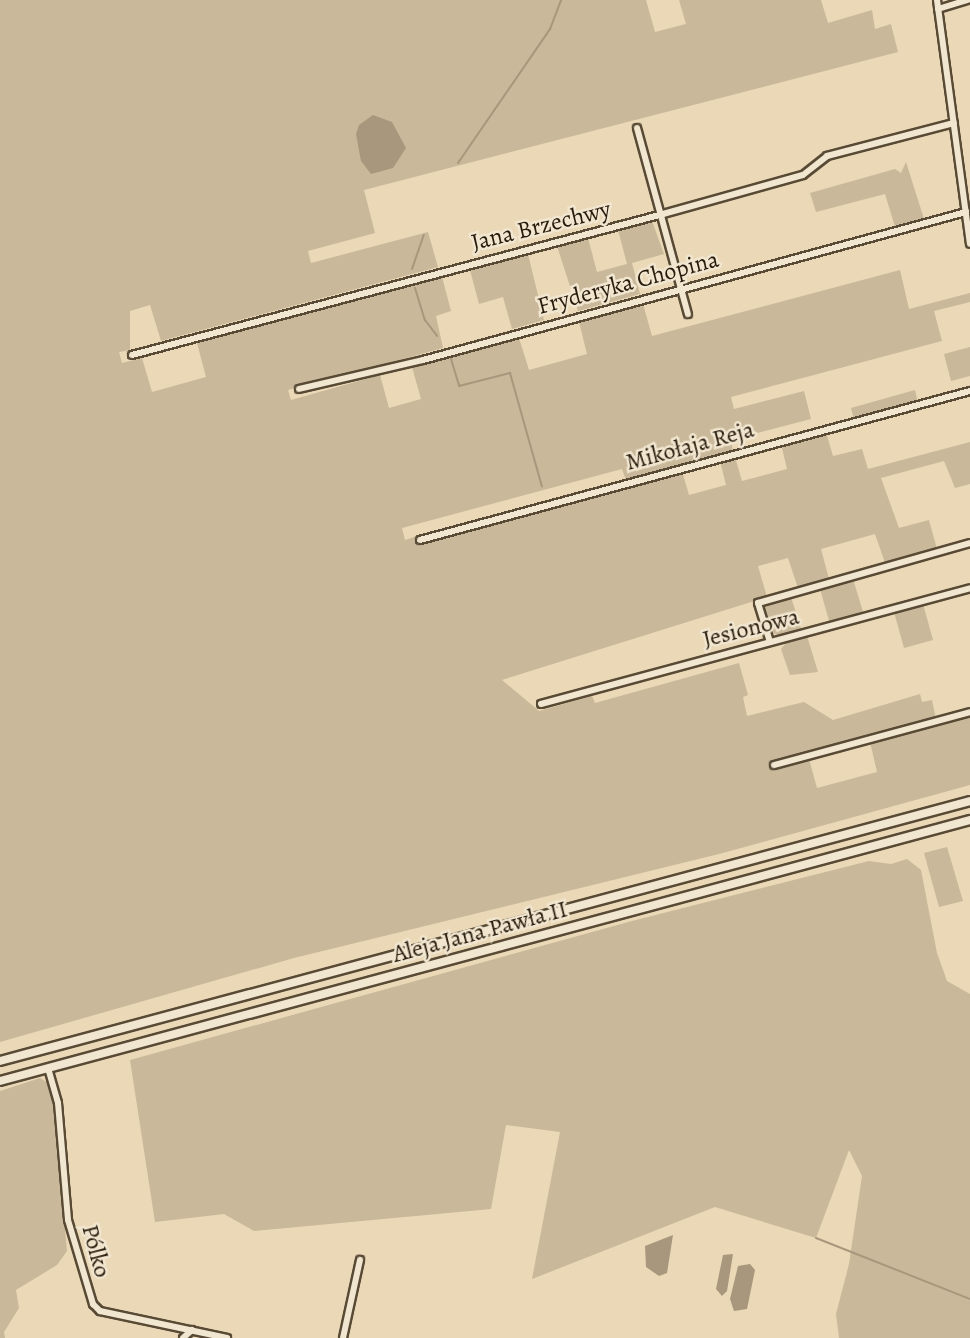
<!DOCTYPE html>
<html>
<head>
<meta charset="utf-8">
<style>
	body { margin:0 }
	#map { position:relative; width:970px; height:1338px; overflow:hidden; background:#ead8b6; font-family:Alegreya,serif }
	div>[style] { position:absolute }
	.green>* { inset:0; background:#c9b899 }
	.water>* { inset:0; background:#a8977c }
	.stream>* { height:2px; margin:-1px; padding:0 1px; transform-origin:1px; border-radius:1px; background:#a8977c }
	.roads { filter:drop-shadow(2px 0 #584a35) drop-shadow(-2px 0 #584a35) drop-shadow(0 2px #584a35) drop-shadow(0 -2px #584a35) }
	.minor>* { height:6px; margin:-3px; padding:0 3px; transform-origin:3px; border-radius:3px; background:#f1e6d0 }
	.secondary>* { height:8px; margin:-4px; padding:0 4px; transform-origin:4px; border-radius:4px; background:#f1e6d0 }
	span { translate:-50% -50%; white-space:nowrap; text-align:center; line-height:1.15; -webkit-text-stroke:5px #f1e6d0; paint-order:stroke }
	.street-label { font-size:24px; color:#271a0a }
</style>
</head>
<body>
<div id="map">
	<div class="green">
		<div style="clip-path:polygon(0 0,646px 0,655px 32px,686px 24px,679px 0,821px 0,828px 23px,872px 10px,875px 29px,891px 24px,898px 52px,364px 190px,375px 233px,308px 251px,311px 263px,428px 232px,438px 267px,161px 341px,150px 305px,130px 311px,130px 350px,119px 352px,122px 363px,142px 358px,152px 392px,206px 377px,197px 343px,442px 277px,451px 311px,436px 316px,443px 348px,288px 390px,291px 400px,380px 375px,389px 408px,421px 399px,412px 367px,519px 338px,529px 370px,587px 354px,579px 322px,643px 304px,652px 336px,900px 270px,909px 309px,970px 293px,970px 302px,934px 311px,942px 341px,731px 397px,734px 409px,804px 391px,811px 419px,731px 440px,733px 452px,626px 480px,622px 469px,402px 528px,405px 540px,414px 537px,425px 544px,682px 471px,689px 495px,726px 485px,720px 461px,735px 457px,742px 481px,787px 469px,781px 444px,826px 432px,833px 456px,862px 449px,868px 469px,970px 442px,970px 484px,955px 488px,944px 461px,881px 478px,899px 528px,929px 520px,937px 549px,885px 563px,875px 534px,821px 549px,829px 579px,798px 588px,788px 558px,758px 566px,767px 597px,502px 680px,539px 711px,592px 696px,595px 703px,739px 663px,748px 695px,743px 697px,747px 716px,804px 702px,833px 720px,920px 694px,922px 702px,932px 700px,936px 719px,772px 762px,773px 768px,809px 759px,817px 788px,877px 772px,870px 742px,970px 716px,970px 785px,719px 854px,294px 958px,0 1042px)"></div>
		<div style="clip-path:polygon(906px 162px,924px 219px,895px 227px,885px 194px,816px 212px,810px 193px,895px 169px,901px 173px)"></div>
		<div style="clip-path:polygon(652px 221px,664px 254px,632px 263px,640px 294px,578px 311px,557px 246px,588px 238px,597px 272px,627px 264px,618px 230px)"></div>
		<div style="clip-path:polygon(528px 254px,544px 320px,512px 329px,503px 297px,479px 304px,470px 270px)"></div>
		<div style="clip-path:polygon(970px 347px,970px 376px,951px 381px,944px 354px)"></div>
		<div style="clip-path:polygon(915px 390px,918px 403px,854px 420px,851px 408px)"></div>
		<div style="clip-path:polygon(853px 579px,864px 615px,830px 624px,820px 589px)"></div>
		<div style="clip-path:polygon(791px 597px,802px 632px,777px 635px,770px 631px,763px 605px)"></div>
		<div style="clip-path:polygon(923px 604px,933px 640px,904px 648px,894px 612px)"></div>
		<div style="clip-path:polygon(807px 636px,818px 672px,790px 675px,781px 649px,787px 642px)"></div>
		<div style="clip-path:polygon(947px 847px,963px 901px,939px 907px,924px 853px)"></div>
		<div style="clip-path:polygon(907px 859px,921px 870px,937px 953px,947px 981px,970px 994px,970px 1338px,839px 1338px,836px 1314px,849px 1264px,862px 1176px,849px 1150px,816px 1238px,715px 1207px,532px 1279px,560px 1132px,506px 1125px,491px 1209px,254px 1231px,224px 1214px,155px 1222px,130px 1060px,632px 921px,869px 861px,891px 864px)"></div>
		<div style="clip-path:polygon(40px 1078px,48px 1083px,54px 1107px,67px 1251px,57px 1265px,16px 1290px,19px 1308px,4px 1332px,5px 1338px,0 1338px,0 1091px)"></div>
	</div>
	<div class="water">
		<div style="clip-path:polygon(373px 115px,392px 122px,406px 148px,393px 168px,371px 174px,361px 161px,356px 134px,359px 125px)"></div>
		<div style="clip-path:polygon(673px 1235px,667px 1273px,659px 1276px,646px 1267px,645px 1246px)"></div>
		<div style="clip-path:polygon(733px 1254px,727px 1291px,722px 1296px,716px 1289px,723px 1255px)"></div>
		<div style="clip-path:polygon(750px 1264px,755px 1270px,747px 1309px,734px 1311px,730px 1299px,738px 1266px)"></div>
	</div>
	<div class="stream">
		<div style="left:458px;top:163px;width:163px;rotate:-55.5deg"></div>
		<div style="left:550px;top:29px;width:31px;rotate:-69deg"></div>
		<div style="left:412px;top:269px;width:36px;rotate:-71deg"></div>
		<div style="left:415px;top:288px;width:34px;rotate:73deg"></div>
		<div style="left:425px;top:320px;width:20px;rotate:53deg"></div>
		<div style="left:451px;top:359px;width:28px;rotate:73deg"></div>
		<div style="left:459px;top:386px;width:53px;rotate:-14.3deg"></div>
		<div style="left:510px;top:373px;width:118px;rotate:74.3deg"></div>
		<div style="left:816px;top:1238px;width:166px;rotate:21.6deg"></div>
	</div>
	<div class="roads">
		<div class="minor">
			<div style="left:937px;top:0;width:246px;rotate:82.3deg"></div>
			<div style="left:938px;top:9px;width:31px;rotate:-17deg"></div>
			<div style="left:637px;top:128px;width:193px;rotate:74.7deg"></div>
			<div style="left:132px;top:355px;width:549px;rotate:-14.87deg"></div>
			<div style="left:663px;top:214px;width:145px;rotate:-15.6deg"></div>
			<div style="left:803px;top:175px;width:31px;rotate:-38deg"></div>
			<div style="left:827px;top:156px;width:131px;rotate:-14.6deg"></div>
			<div style="left:299px;top:389px;width:127px;rotate:-13.2deg"></div>
			<div style="left:423px;top:360px;width:563px;rotate:-15.25deg"></div>
			<div style="left:420px;top:540px;width:570px;rotate:-15.16deg"></div>
			<div style="left:770px;top:642px;width:41px;rotate:-107.1deg"></div>
			<div style="left:758px;top:603px;width:220px;rotate:-15.8deg"></div>
			<div style="left:541px;top:704px;width:444px;rotate:-15.1deg"></div>
			<div style="left:774px;top:765px;width:203px;rotate:-15.1deg"></div>
			<div style="left:48px;top:1068px;width:36px;rotate:74deg"></div>
			<div style="left:58px;top:1103px;width:117px;rotate:85.1deg"></div>
			<div style="left:68px;top:1220px;width:88px;rotate:73.4deg"></div>
			<div style="left:93px;top:1304px;width:10px;rotate:45deg"></div>
			<div style="left:100px;top:1311px;width:130px;rotate:12deg"></div>
			<div style="left:183px;top:1338px;width:12px;rotate:-42deg"></div>
			<div style="left:343px;top:1338px;width:80px;rotate:-77.7deg"></div>
		</div>
		<div class="secondary">
			<div style="left:0;top:1061px;width:1004px;rotate:-15deg"></div>
			<div style="left:0;top:1081px;width:1005px;rotate:-15.06deg"></div>
		</div>
	</div>
	<div class="street-label">
		<span style="left:541px;top:226px;rotate:-14deg">Jana Brzechwy</span>
		<span style="left:628px;top:283px;rotate:-15deg">Fryderyka Chopina</span>
		<span style="left:690px;top:446px;rotate:-15deg">Mikołaja Reja</span>
		<span style="left:751px;top:628px;rotate:-14deg">Jesionowa</span>
		<span style="left:480px;top:932px;rotate:-15deg">Aleja Jana Pawła II</span>
		<span style="left:96px;top:1251px;rotate:75deg">Pólko</span>
	</div>
</div>
</body>
</html>
